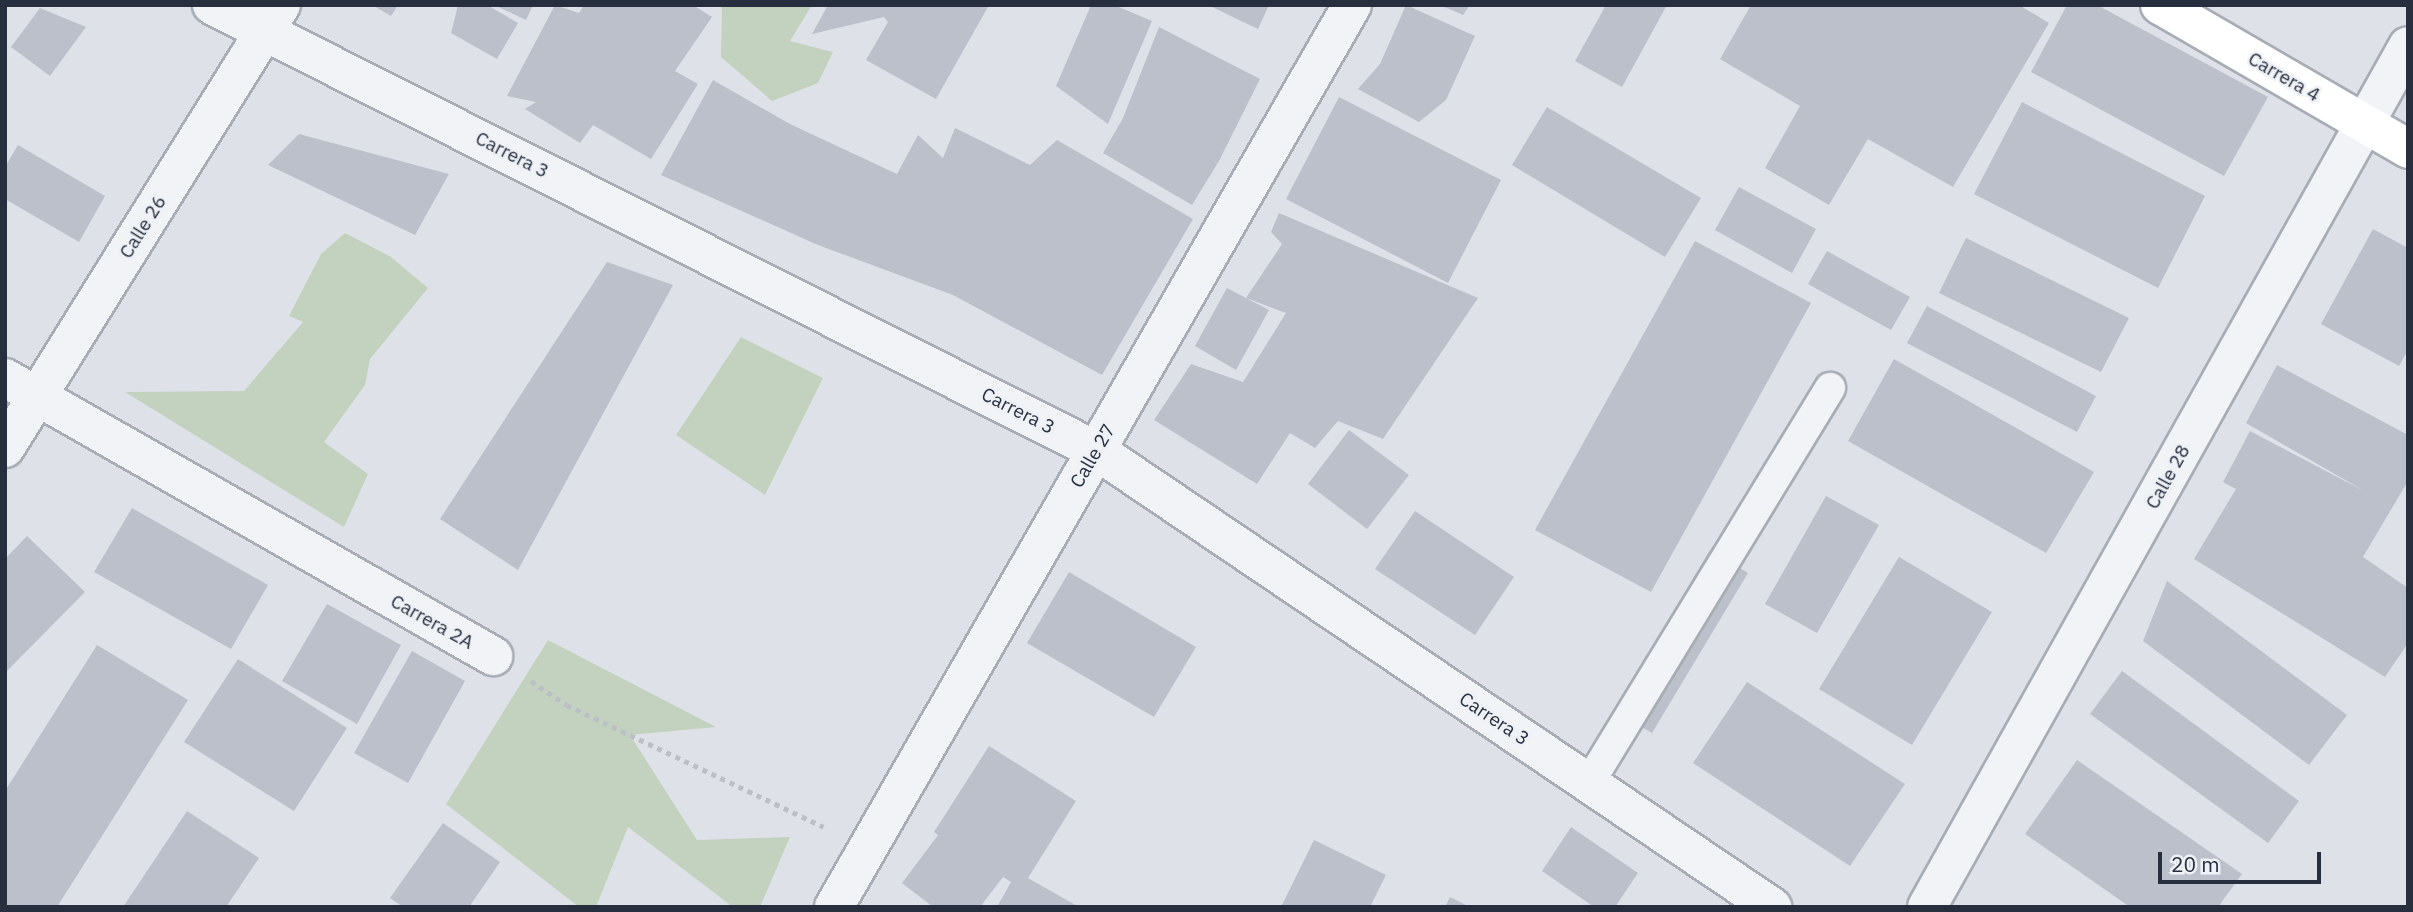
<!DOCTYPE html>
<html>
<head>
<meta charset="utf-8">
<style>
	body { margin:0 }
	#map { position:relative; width:2413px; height:912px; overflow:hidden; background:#dee2e8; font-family:"IBM Plex Sans",sans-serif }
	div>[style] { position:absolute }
	.green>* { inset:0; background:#c3d2bf }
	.building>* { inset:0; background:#bbc0cb }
	.path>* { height:4.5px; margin-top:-2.25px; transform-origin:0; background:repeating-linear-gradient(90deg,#bcc0c6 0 5px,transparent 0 10px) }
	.roads { filter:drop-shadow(2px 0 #a7acb5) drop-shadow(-2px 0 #a7acb5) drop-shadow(0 2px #a7acb5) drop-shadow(0 -2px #a7acb5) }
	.service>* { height:30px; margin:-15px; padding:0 15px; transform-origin:15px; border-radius:15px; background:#f1f3f6 }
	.minor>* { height:38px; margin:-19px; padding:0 19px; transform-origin:19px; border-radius:19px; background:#f1f3f6 }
	.tertiary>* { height:38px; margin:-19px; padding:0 19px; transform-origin:19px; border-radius:19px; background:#f1f3f6 }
	.secondary>* { height:38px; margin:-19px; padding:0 19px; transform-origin:19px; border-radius:19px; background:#fff }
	span { translate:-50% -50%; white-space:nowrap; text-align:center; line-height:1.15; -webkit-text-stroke:5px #eef1f6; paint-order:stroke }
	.street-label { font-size:19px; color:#272f3f }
	.frame { position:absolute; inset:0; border:7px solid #272f3f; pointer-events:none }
	.scale { position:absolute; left:2158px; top:852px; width:163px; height:32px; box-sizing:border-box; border:4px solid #272f3f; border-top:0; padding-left:9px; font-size:21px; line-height:24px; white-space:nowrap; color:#272f3f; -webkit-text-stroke:5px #eef1f6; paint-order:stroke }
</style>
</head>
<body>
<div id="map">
	<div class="green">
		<div style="clip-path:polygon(722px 5px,812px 5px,790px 41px,833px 52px,818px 83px,772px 101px,721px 57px)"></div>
		<div style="clip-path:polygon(345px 233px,391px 257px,428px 288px,370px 359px,365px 385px,324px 442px,368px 474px,344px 527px,125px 392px,244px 391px,303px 322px,289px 316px,321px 254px)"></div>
		<div style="clip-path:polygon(741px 337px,823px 378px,765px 495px,676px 435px)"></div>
		<div style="clip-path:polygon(548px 640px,716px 727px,630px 735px,697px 840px,790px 837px,760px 907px,733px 907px,628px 827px,596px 907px,579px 907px,446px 804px)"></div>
	</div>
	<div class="building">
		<div style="clip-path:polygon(372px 5px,398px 5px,391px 16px)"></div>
		<div style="clip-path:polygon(458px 5px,487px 5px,518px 23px,497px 59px,451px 33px)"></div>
		<div style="clip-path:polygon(494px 5px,533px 5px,526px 20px)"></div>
		<div style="clip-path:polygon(555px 5px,579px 13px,584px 5px,693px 5px,712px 17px,675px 71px,698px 84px,651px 159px,593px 125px,580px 143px,525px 109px,536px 102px,507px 96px)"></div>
		<div style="clip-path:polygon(828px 5px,989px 5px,936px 99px,866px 60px,888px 22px,884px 17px,812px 34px)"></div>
		<div style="clip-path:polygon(1091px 5px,1114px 5px,1152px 21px,1108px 124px,1056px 86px)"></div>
		<div style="clip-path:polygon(1208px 5px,1269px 5px,1258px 29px)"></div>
		<div style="clip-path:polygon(1406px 5px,1475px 36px,1446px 100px,1419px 122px,1358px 89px,1380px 64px)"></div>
		<div style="clip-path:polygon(1440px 5px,1470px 5px,1463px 15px)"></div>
		<div style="clip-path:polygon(1606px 5px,1667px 5px,1622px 87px,1575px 61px)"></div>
		<div style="clip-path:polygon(1751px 5px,2019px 5px,2049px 23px,1953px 187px,1868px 139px,1829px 205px,1765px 168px,1800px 106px,1720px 59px)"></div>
		<div style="clip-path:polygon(2067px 5px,2097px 5px,2268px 97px,2224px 176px,2031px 72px)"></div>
		<div style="clip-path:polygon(40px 8px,86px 27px,50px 76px,11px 47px)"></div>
		<div style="clip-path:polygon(1159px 27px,1260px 79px,1219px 161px,1192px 205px,1103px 153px,1123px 118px)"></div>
		<div style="clip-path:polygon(713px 80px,790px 124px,897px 174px,918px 135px,943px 158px,955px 128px,1030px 165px,1057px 140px,1193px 219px,1102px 375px,953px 295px,818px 245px,661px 175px)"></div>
		<div style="clip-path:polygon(1339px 97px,1501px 180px,1448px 283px,1286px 199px)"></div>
		<div style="clip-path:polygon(2022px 102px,2205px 196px,2158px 288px,1974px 194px)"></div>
		<div style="clip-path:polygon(1547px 107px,1701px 198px,1665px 257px,1512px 165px)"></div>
		<div style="clip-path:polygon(299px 134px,449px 174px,415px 235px,268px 165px)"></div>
		<div style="clip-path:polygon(18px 145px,105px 196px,79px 242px,5px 199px,5px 167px)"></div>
		<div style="clip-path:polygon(1739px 187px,1816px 229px,1792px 273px,1715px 230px)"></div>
		<div style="clip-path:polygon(1279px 213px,1478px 298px,1383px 439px,1338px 421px,1315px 448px,1290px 433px,1257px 484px,1154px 420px,1191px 364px,1243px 382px,1286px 313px,1246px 298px,1282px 244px,1271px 232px)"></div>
		<div style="clip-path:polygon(2373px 229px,2408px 248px,2408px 350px,2399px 366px,2321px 324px)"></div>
		<div style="clip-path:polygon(1966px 238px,2129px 318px,2101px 372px,1939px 293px)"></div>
		<div style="clip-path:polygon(1695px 241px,1811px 303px,1651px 592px,1535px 530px)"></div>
		<div style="clip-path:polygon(1827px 251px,1910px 297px,1891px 330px,1808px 284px)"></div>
		<div style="clip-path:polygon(607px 262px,673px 285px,518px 570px,440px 519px)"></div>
		<div style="clip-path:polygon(1227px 288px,1269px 310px,1236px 370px,1195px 346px)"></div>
		<div style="clip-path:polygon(1927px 306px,2096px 396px,2077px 432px,1907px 343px)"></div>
		<div style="clip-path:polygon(1894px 359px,2094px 472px,2046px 553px,1848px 441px)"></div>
		<div style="clip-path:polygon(2277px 365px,2408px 435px,2408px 481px,2363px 557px,2408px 588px,2408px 643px,2385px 677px,2194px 559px,2236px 489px,2223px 482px,2250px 431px,2366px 492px,2246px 423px)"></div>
		<div style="clip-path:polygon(1349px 430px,1409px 475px,1367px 529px,1308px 484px)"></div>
		<div style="clip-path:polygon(1826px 496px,1879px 525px,1817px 633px,1765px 604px)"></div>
		<div style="clip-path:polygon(132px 508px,268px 585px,231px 649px,94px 572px)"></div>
		<div style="clip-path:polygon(1415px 511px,1514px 577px,1475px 635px,1375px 569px)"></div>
		<div style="clip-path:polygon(27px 536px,85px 592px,5px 673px,5px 559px)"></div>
		<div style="clip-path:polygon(1710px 550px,1748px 573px,1652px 733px,1614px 711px)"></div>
		<div style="clip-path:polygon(1899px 557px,1992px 612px,1912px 745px,1819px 689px)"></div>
		<div style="clip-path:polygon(1069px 572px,1196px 647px,1154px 717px,1027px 643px)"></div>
		<div style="clip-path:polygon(2167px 581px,2347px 715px,2309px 765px,2143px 641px)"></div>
		<div style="clip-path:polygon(327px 604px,401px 645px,357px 724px,282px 681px)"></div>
		<div style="clip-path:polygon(97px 645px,188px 700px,57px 907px,5px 907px,5px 791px)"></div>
		<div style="clip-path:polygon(412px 651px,465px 681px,408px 783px,354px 753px)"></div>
		<div style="clip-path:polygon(238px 659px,347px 728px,294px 811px,184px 742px)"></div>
		<div style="clip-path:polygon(2122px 671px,2299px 801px,2268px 843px,2090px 714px)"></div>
		<div style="clip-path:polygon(1747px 682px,1905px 784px,1850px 866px,1693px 763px)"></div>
		<div style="clip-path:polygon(989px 746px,1076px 801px,1028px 878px,1079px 907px,997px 907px,1011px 882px,1003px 877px,980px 907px,933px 907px,902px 883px,938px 835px,934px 832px)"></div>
		<div style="clip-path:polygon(2077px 760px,2242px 874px,2218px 907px,2130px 907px,2025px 834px)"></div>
		<div style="clip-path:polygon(187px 811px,259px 858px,226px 907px,123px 907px)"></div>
		<div style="clip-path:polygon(443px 823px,500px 862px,469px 907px,403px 907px,390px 898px)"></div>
		<div style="clip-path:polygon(1571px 827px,1638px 873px,1615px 907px,1594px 907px,1542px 871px)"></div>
		<div style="clip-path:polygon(1314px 840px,1386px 875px,1370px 907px,1281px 907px)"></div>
		<div style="clip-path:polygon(1450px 897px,1470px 907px,1445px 907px)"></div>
	</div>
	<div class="path">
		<div style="left:531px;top:681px;width:43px;rotate:33.7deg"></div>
		<div style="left:567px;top:705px;width:284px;rotate:25.4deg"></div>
	</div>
	<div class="roads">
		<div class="service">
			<div style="left:1589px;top:783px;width:463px;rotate:-58.6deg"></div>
		</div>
		<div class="minor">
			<div style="left:212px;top:5px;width:991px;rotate:26.75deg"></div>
			<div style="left:1097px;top:451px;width:815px;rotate:34.04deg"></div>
			<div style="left:5px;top:378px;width:562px;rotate:29.67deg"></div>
			<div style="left:5px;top:448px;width:522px;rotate:-58.08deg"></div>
			<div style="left:834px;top:907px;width:1040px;rotate:-60.13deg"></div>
		</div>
		<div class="tertiary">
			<div style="left:1927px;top:907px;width:986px;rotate:-60.81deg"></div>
		</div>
		<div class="secondary">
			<div style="left:2160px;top:5px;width:287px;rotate:30.1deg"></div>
		</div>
	</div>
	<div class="street-label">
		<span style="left:2284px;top:77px;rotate:30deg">Carrera 4</span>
		<span style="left:512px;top:155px;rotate:27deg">Carrera 3</span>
		<span style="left:143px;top:227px;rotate:-58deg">Calle 26</span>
		<span style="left:1018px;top:411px;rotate:27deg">Carrera 3</span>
		<span style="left:1093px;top:456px;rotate:-60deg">Calle 27</span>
		<span style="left:2168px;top:477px;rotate:-61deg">Calle 28</span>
		<span style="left:432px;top:622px;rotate:29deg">Carrera 2A</span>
		<span style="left:1494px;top:719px;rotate:34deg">Carrera 3</span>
	</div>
	<div class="frame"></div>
	<div class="scale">20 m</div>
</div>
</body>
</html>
